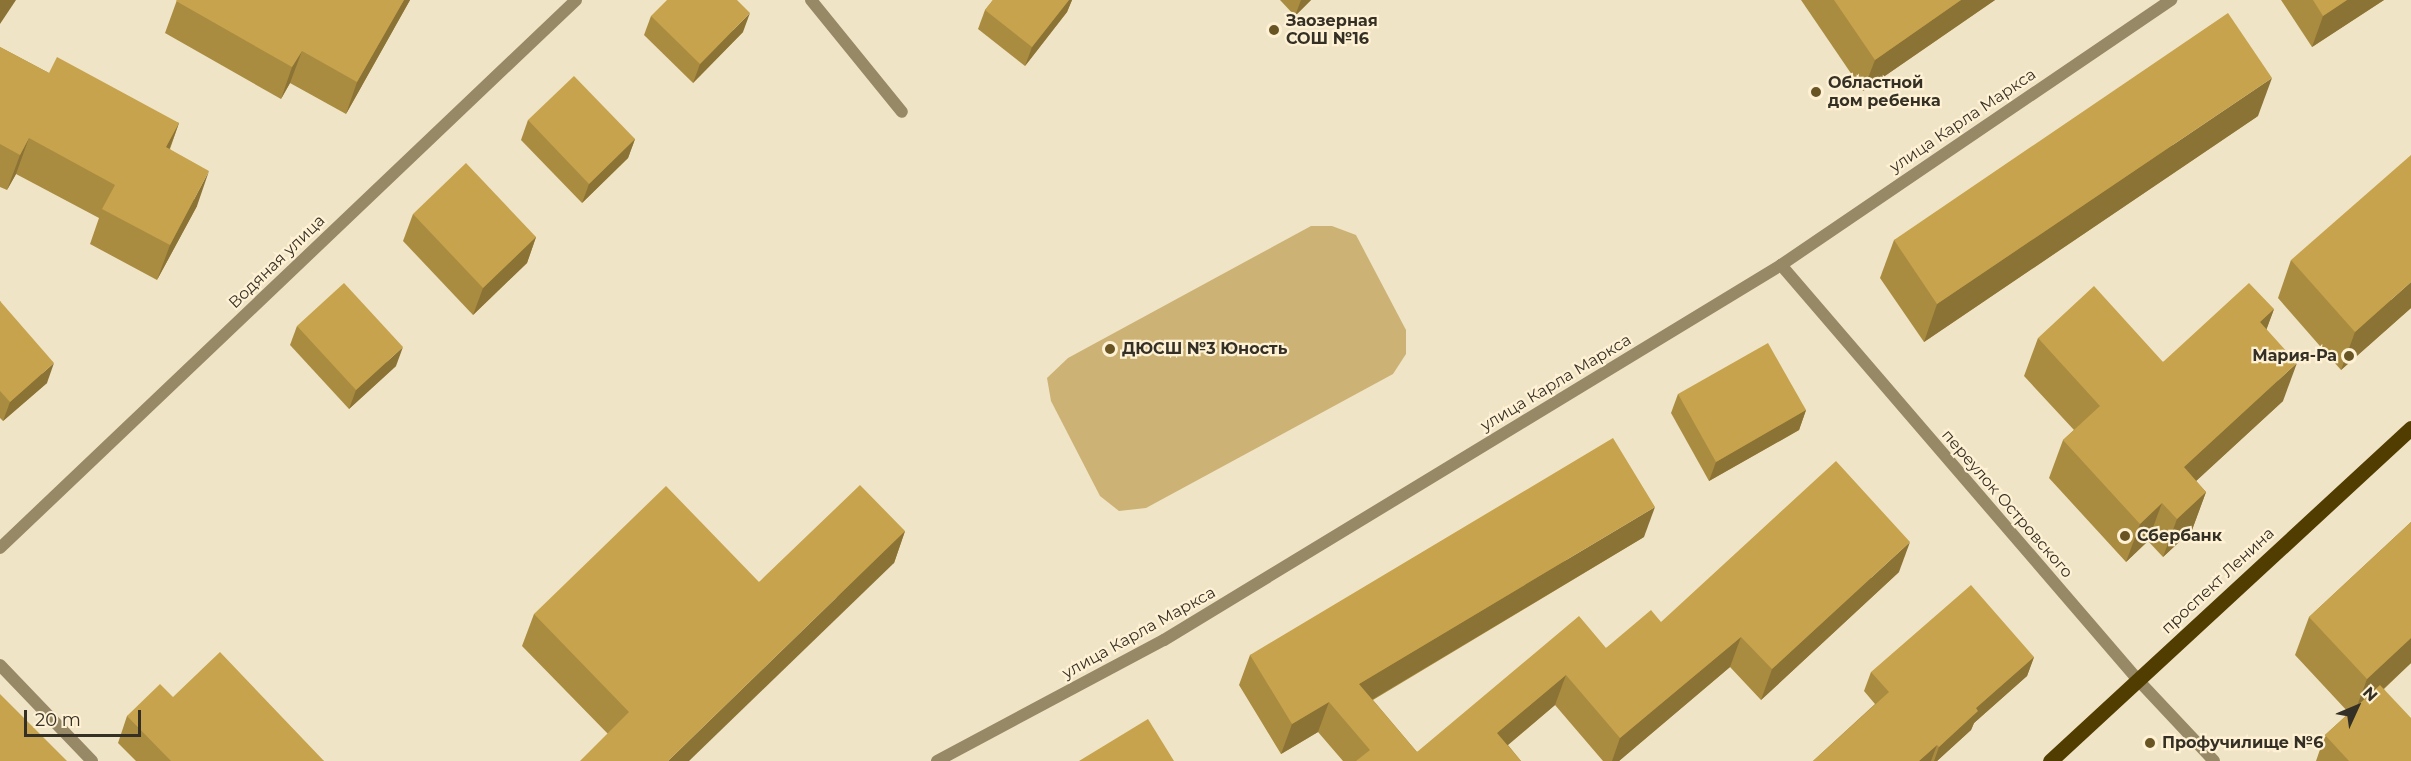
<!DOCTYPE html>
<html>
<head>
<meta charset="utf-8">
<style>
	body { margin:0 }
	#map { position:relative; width:2411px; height:761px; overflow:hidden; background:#f0e4c7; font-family:Montserrat,sans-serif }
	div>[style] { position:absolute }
	.green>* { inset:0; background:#ccb274 }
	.minor>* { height:12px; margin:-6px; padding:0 6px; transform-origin:6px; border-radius:6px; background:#978866 }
	.tertiary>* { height:12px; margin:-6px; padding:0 6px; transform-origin:6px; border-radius:6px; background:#978866 }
	.primary>* { height:15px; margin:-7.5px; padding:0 7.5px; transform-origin:7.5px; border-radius:7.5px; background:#523d00 }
	.wall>* { inset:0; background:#aa8c41 }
	.shaded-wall>* { inset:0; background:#8b7235 }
	.building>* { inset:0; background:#c6a34c }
	.dots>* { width:16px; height:16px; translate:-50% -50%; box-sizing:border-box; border:3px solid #fef1d4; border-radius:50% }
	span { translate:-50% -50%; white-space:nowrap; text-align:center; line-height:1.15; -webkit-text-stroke:4.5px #fef1d4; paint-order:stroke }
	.poi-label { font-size:16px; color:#353025; font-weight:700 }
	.left { translate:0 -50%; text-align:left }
	.right { translate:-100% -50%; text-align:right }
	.street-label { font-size:16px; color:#353025 }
	.north { position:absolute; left:2327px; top:677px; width:60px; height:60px; -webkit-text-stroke:4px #fef1d4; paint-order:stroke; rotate:46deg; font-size:16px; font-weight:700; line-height:24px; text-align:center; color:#353025 }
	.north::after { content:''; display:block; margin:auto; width:21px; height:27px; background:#353025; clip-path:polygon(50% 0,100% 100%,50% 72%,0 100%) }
	.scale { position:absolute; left:24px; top:710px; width:117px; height:27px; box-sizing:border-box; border:3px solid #353025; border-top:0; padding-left:8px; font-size:18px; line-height:21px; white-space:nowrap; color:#353025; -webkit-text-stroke:4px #fef1d4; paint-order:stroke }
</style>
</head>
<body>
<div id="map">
	<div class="green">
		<div style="clip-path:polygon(1311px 226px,1332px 226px,1356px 235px,1406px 330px,1406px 354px,1393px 374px,1146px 508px,1119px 511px,1100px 496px,1051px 401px,1047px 378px,1068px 358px)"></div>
	</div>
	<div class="minor">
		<div style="left:811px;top:0;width:144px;rotate:50.9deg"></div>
		<div style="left:1781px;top:265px;width:547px;rotate:49.3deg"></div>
		<div style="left:2138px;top:680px;width:111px;rotate:46.8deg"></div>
		<div style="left:0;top:548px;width:795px;rotate:-43.57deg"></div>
		<div style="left:0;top:665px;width:133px;rotate:46.2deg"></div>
	</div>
	<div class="tertiary">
		<div style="left:937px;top:761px;width:257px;rotate:-28.1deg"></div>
		<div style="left:1164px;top:640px;width:722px;rotate:-31.29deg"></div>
		<div style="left:1781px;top:265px;width:472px;rotate:-34.2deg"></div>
	</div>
	<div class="primary">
		<div style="left:2050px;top:761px;width:491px;rotate:-42.7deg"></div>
	</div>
	<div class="wall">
		<div style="clip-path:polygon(177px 0,410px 0,346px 114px,290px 83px,281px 99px,165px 33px)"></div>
		<div style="clip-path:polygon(993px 0,1072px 0,1067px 12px,1025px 66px,978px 29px,985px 10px)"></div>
		<div style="clip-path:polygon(1280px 0,1311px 0,1295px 16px)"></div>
		<div style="clip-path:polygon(1801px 0,1995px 0,1863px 91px)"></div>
		<div style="clip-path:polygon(2281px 0,2384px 0,2312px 47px)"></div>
		<div style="clip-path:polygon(651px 16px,743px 32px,693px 83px,644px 35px)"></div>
		<div style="clip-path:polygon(0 47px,49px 73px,179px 123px,170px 149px,197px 206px,157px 280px,90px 244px,99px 218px,16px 174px,7px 190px,0 187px)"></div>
		<div style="clip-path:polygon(2258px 116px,1924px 342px,1880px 278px,1894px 240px)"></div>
		<div style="clip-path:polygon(528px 120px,635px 139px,628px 158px,582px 203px,521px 140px)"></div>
		<div style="clip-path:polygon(413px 214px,536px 237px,527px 263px,473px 315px,403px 241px)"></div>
		<div style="clip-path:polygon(2291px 260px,2411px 308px,2341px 370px,2278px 298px)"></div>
		<div style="clip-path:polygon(0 301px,47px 383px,3px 421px,0 418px)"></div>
		<div style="clip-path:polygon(2274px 309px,2266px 330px,2283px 401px,2196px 481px,2206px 492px,2192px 530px,2163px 557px,2148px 541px,2126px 562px,2049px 478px,2063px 440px,2074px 430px,2024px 376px,2038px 338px,2163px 362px)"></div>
		<div style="clip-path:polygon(297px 326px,396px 366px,349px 409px,290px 345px)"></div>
		<div style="clip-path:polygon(1678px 394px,1806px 410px,1799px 430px,1709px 481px,1671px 413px)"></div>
		<div style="clip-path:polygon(2411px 522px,2411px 663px,2384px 689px,2411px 761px,2316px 761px,2325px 735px,2349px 713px,2295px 655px,2309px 617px)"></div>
		<div style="clip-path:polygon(905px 531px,894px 563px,608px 734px,522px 646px,534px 614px,759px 582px)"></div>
		<div style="clip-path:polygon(1644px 537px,1373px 700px,1417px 752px,1606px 648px,1661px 622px,1899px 572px,1761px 700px,1730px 667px,1619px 761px,1603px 761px,1555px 705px,1508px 745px,1521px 761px,1343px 761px,1318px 732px,1281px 754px,1239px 685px,1250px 655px)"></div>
		<div style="clip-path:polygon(2034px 657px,2027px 676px,1974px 723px,1971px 730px,1937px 761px,1813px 761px,1875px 704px,1864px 691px,1871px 672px)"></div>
		<div style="clip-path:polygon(173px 697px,324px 761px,136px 761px,118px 743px,127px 716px)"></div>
	</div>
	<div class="shaded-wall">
		<div style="clip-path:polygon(0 0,16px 0,0 24px)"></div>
		<div style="clip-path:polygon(404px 0,410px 0,346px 114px,357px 82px)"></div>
		<div style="clip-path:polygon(1069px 0,1072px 0,1067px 12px,1025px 66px,1032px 47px)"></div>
		<div style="clip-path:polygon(1301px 0,1311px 0,1295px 16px)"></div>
		<div style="clip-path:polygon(1961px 0,1995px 0,1863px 91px,1875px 60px)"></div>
		<div style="clip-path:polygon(2347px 0,2384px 0,2312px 47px,2323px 16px)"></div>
		<div style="clip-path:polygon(750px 13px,743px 32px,693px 83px,700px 64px)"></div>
		<div style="clip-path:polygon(302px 51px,290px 83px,281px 99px,292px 67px)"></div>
		<div style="clip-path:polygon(2272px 78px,2258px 116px,1924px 342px,1937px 304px)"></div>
		<div style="clip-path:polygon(179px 123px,166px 158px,166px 147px)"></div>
		<div style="clip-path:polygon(29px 138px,16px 174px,7px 190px,20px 155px)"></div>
		<div style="clip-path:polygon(635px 139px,628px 158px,582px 203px,589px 184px)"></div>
		<div style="clip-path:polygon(209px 171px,197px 206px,157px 280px,170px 245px)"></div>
		<div style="clip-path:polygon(536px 237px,527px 263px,473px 315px,483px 288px)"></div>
		<div style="clip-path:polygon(2411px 282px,2411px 308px,2341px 370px,2355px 332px)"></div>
		<div style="clip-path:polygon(2274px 309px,2260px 347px,2260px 322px)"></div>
		<div style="clip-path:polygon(403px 347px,396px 366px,349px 409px,356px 390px)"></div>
		<div style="clip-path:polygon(54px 363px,47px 383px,3px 421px,10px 402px)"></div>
		<div style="clip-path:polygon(2297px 363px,2283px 401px,2170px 505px,2184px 467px)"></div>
		<div style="clip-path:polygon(1806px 410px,1799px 430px,1709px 481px,1716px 462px)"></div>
		<div style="clip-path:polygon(2206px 492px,2192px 530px,2163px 557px,2177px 519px)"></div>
		<div style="clip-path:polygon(2162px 503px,2148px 541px,2126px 562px,2140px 524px)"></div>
		<div style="clip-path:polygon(1655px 507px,1644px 537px,1348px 714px,1359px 684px)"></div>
		<div style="clip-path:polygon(905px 531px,894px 563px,689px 761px,668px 761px)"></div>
		<div style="clip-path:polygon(1910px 542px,1899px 572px,1761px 700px,1772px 669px)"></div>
		<div style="clip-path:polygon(1741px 637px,1730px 667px,1619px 761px,1612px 761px,1620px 738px)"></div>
		<div style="clip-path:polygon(2411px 638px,2411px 663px,2353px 717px,2367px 679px)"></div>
		<div style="clip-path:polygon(2034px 657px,2027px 676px,1974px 723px,1971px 730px,1937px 761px,1934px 761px,1939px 747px,1976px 708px)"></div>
		<div style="clip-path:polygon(1566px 675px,1555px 705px,1489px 761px,1497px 733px)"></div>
		<div style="clip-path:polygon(1329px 702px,1318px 732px,1281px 754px,1292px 724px)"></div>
		<div style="clip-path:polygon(1937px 745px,1931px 761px,1919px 761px)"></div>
	</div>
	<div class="building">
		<div style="clip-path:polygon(177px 0,404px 0,357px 82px,302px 51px,292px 67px,176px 1px)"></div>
		<div style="clip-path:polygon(667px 0,737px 0,750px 13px,700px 64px,651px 16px)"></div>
		<div style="clip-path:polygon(993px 0,1069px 0,1032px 47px,985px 10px)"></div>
		<div style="clip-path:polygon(1834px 0,1961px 0,1875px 60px)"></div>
		<div style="clip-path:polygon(2313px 0,2347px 0,2323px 16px)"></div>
		<div style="clip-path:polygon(2228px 13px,2272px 78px,1937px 304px,1894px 240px)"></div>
		<div style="clip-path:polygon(0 47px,49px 73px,57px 57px,179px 123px,166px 147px,209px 171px,170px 245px,102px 209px,115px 185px,29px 138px,20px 155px,0 144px)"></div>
		<div style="clip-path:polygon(574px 76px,635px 139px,589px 184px,528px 120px)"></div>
		<div style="clip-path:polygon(2411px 155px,2411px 282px,2355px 332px,2291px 260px)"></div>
		<div style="clip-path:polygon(466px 163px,536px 237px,483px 288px,413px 214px)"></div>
		<div style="clip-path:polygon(344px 283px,403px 347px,356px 390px,297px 326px)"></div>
		<div style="clip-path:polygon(2249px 283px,2274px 309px,2260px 322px,2297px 363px,2184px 467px,2206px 492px,2177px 519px,2162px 503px,2140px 524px,2063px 440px,2100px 406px,2038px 338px,2094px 286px,2163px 362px)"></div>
		<div style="clip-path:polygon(0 301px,54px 363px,10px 402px,0 391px)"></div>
		<div style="clip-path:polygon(1768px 343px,1806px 410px,1716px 462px,1678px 394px)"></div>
		<div style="clip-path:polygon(1613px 438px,1655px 507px,1359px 684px,1417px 752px,1579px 616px,1606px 648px,1651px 610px,1661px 622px,1836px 461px,1910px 542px,1772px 669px,1741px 637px,1620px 738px,1566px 675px,1497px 733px,1521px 761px,1356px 761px,1370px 750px,1329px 702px,1292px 724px,1250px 655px)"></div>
		<div style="clip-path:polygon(860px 485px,905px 531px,668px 761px,580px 761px,629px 712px,534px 614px,666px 486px,759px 582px)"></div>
		<div style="clip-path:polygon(2411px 522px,2411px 638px,2367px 679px,2309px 617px)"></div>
		<div style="clip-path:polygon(1971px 585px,2034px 657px,1976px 708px,1978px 711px,1939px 747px,1937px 745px,1919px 761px,1813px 761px,1889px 692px,1871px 672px)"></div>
		<div style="clip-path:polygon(220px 652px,324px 761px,171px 761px,127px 716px,160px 684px,173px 697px)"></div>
		<div style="clip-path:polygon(2380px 685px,2411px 718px,2411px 761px,2349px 761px,2325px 735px)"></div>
		<div style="clip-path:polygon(0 694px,67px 761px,0 761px)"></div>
		<div style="clip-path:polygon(1148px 719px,1174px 761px,1079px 761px)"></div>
	</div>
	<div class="dots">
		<div style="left:1274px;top:30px;background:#685523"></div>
		<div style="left:1816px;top:92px;background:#685523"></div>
		<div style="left:1110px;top:349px;background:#685523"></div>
		<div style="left:2349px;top:356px;background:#685523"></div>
		<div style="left:2125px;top:536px;background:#685523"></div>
		<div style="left:2150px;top:743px;background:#685523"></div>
	</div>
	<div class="poi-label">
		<span class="left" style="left:1286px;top:30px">Заозерная<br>СОШ №16</span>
		<span class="left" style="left:1828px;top:92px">Областной<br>дом ребенка</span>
		<span class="left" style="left:1122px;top:349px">ДЮСШ №3 Юность</span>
		<span class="right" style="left:2337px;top:356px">Мария-Ра</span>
		<span class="left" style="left:2137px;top:536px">Сбербанк</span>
		<span class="left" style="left:2162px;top:743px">Профучилище №6</span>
	</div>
	<div class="street-label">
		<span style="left:1963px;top:121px;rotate:-34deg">улица Карла Маркса</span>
		<span style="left:277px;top:262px;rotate:-44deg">Водяная улица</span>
		<span style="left:1556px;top:383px;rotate:-31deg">улица Карла Маркса</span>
		<span style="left:2007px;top:504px;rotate:49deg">переулок Островского</span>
		<span style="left:2218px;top:581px;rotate:-43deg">проспект Ленина</span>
		<span style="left:1139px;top:633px;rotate:-29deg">улица Карла Маркса</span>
	</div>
	<div class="north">N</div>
	<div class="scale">20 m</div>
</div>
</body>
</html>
